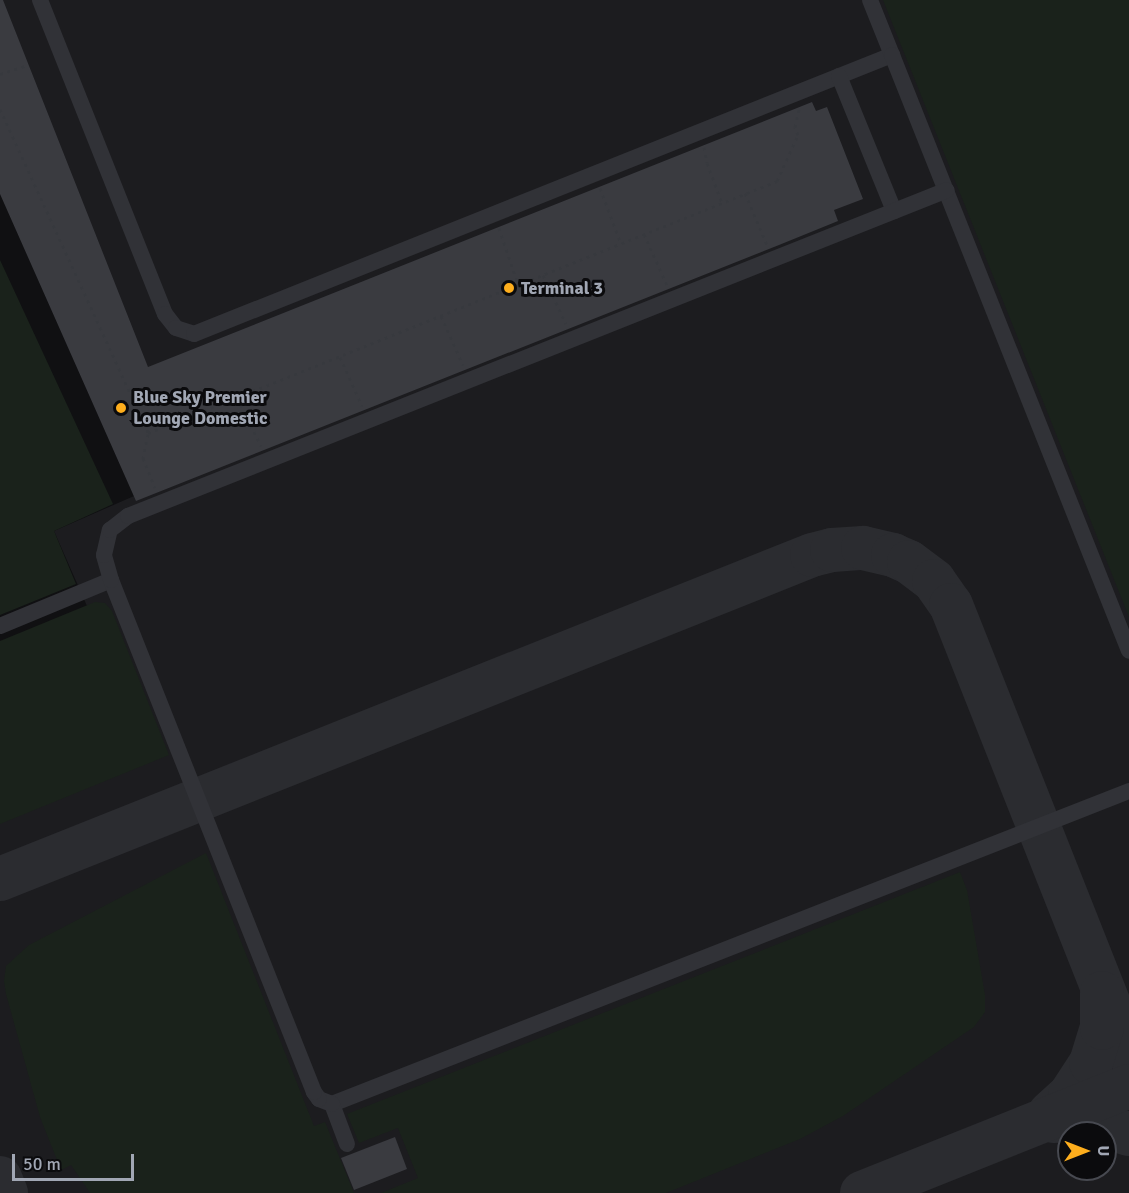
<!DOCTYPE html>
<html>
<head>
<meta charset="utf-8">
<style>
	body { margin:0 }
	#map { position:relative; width:1129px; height:1193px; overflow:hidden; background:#101012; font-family:Signika,sans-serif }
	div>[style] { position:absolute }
	.built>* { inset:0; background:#1c1c1f }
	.green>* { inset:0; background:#1a221b }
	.taxiway>* { height:44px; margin:-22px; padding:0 22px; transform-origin:22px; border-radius:22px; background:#2b2c30 }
	.building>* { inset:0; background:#3a3b40 }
	.path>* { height:3px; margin-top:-1.5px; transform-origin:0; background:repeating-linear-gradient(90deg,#37393e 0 3px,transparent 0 7.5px) }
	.minor>* { height:16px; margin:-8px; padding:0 8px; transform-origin:8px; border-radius:8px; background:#313237 }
	.dots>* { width:16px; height:16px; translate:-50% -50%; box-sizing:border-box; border:3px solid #0b0b0d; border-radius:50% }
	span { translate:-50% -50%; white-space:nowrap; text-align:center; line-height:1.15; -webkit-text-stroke:6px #0b0b0d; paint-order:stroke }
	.poi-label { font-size:18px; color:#a1a7b4; font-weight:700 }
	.left { translate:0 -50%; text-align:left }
	.north { position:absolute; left:1057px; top:1121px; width:60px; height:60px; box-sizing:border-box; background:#0b0b0d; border:2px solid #474950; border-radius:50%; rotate:90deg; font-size:16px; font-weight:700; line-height:24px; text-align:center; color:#a1a7b4 }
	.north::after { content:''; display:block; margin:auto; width:21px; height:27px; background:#feae1d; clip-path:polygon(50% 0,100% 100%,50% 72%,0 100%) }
	.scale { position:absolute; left:12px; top:1154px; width:122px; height:27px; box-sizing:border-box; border:3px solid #a1a7b4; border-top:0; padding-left:8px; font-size:18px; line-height:21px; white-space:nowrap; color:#a1a7b4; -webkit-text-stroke:4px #0b0b0d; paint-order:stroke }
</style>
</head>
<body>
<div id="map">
	<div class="built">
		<div style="clip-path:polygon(evenodd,0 0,1129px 0,1129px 1193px,0 1193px,0 759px,87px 606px,54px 531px,134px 496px,0 0,1069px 1133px,1105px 1133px,1105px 1169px,1069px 1169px,1069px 1133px)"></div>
	</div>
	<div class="green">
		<div style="clip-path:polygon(883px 0,1129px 0,1129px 617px)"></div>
		<div style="clip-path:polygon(0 260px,113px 504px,54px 531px,76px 584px,0 615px)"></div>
		<div style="clip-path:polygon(95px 602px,105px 603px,112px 611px,169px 755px,0 824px,0 641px)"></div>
		<div style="clip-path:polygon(206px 853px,314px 1126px,325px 1122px,354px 1193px,90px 1193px,71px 1165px,61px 1170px,40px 1117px,6px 994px,4px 981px,6px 966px,29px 945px)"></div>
		<div style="clip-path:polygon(960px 872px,967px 890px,985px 995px,985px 1012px,974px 1027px,843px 1116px,800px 1139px,666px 1193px,381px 1193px,418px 1178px,398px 1128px,359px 1143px,347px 1114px)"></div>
	</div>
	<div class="taxiway">
		<div style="left:0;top:879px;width:874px;rotate:-21.75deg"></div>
		<div style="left:812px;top:555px;width:21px;rotate:-14deg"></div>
		<div style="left:832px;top:550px;width:31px;rotate:-4deg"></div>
		<div style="left:863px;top:548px;width:31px;rotate:13deg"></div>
		<div style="left:893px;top:555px;width:17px;rotate:24deg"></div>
		<div style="left:909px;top:562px;width:31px;rotate:37deg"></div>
		<div style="left:934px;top:581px;width:29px;rotate:55deg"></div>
		<div style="left:951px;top:605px;width:483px;rotate:68.4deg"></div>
		<div style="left:1050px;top:1113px;width:27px;rotate:-42deg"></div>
		<div style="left:1070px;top:1095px;width:38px;rotate:-57deg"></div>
		<div style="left:1091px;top:1063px;width:37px;rotate:-73deg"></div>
		<div style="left:1102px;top:1028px;width:35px;rotate:-90deg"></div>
		<div style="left:1053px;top:1121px;width:32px;rotate:-2deg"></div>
		<div style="left:1085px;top:1120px;width:46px;rotate:17.7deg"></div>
		<div style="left:0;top:1178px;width:16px;rotate:68deg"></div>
		<div style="left:862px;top:1193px;width:288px;rotate:-21.8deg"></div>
	</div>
	<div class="building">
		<div style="clip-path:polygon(0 0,3px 0,148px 367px,812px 102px,816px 111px,827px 107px,863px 199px,834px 210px,838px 221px,779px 245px,136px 501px,0 194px)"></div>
		<div style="clip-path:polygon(395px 1137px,407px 1169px,354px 1190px,341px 1158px)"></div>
	</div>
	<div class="path">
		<div style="left:0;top:74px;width:29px;rotate:-18deg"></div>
		<div style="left:0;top:109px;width:356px;rotate:65.4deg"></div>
		<div style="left:148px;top:433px;width:678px;rotate:-21.83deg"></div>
		<div style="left:777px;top:181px;width:51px;rotate:-65.5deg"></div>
		<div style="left:798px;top:135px;width:9px;rotate:-111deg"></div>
		<div style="left:795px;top:127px;width:18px;rotate:-77deg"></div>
		<div style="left:704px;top:147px;width:16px;rotate:79deg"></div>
		<div style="left:707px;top:163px;width:43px;rotate:69.4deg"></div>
		<div style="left:600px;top:188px;width:60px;rotate:69.4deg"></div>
		<div style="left:745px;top:193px;width:56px;rotate:67.1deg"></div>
		<div style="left:499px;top:228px;width:59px;rotate:71.3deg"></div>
		<div style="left:644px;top:234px;width:56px;rotate:65.7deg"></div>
		<div style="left:543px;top:275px;width:54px;rotate:64.9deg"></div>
		<div style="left:441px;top:316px;width:54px;rotate:65.8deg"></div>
		<div style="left:340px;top:357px;width:54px;rotate:65.8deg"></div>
		<div style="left:237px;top:398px;width:54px;rotate:63.4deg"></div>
		<div style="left:148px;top:434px;width:25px;rotate:102deg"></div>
		<div style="left:143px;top:458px;width:32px;rotate:68deg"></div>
	</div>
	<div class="minor">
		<div style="left:40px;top:0;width:338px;rotate:68.3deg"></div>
		<div style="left:165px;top:314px;width:18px;rotate:52deg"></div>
		<div style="left:176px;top:328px;width:19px;rotate:18deg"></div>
		<div style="left:194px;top:334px;width:752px;rotate:-21.79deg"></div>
		<div style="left:892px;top:55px;width:59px;rotate:-111.8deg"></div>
		<div style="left:892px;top:55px;width:641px;rotate:68.31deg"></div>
		<div style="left:839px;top:76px;width:146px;rotate:67.8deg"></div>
		<div style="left:0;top:626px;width:120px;rotate:-22.5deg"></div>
		<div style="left:332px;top:1104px;width:856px;rotate:-21.44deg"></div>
		<div style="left:347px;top:1144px;width:43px;rotate:-110.6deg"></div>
		<div style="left:332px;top:1104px;width:14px;rotate:-159deg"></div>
		<div style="left:319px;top:1099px;width:9px;rotate:-126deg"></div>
		<div style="left:314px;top:1092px;width:551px;rotate:-111.63deg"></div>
		<div style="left:111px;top:580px;width:26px;rotate:-106deg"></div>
		<div style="left:104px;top:555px;width:26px;rotate:-77deg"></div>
		<div style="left:110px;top:530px;width:23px;rotate:-38deg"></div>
		<div style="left:128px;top:516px;width:881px;rotate:-21.7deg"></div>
	</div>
	<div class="dots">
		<div style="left:509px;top:288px;background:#feae1d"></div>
		<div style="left:121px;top:408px;background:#feae1d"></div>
	</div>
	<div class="poi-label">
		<span class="left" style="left:521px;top:288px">Terminal 3</span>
		<span class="left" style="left:133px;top:408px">Blue Sky Premier<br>Lounge Domestic</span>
	</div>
	<div class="north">U</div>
	<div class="scale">50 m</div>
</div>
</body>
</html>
